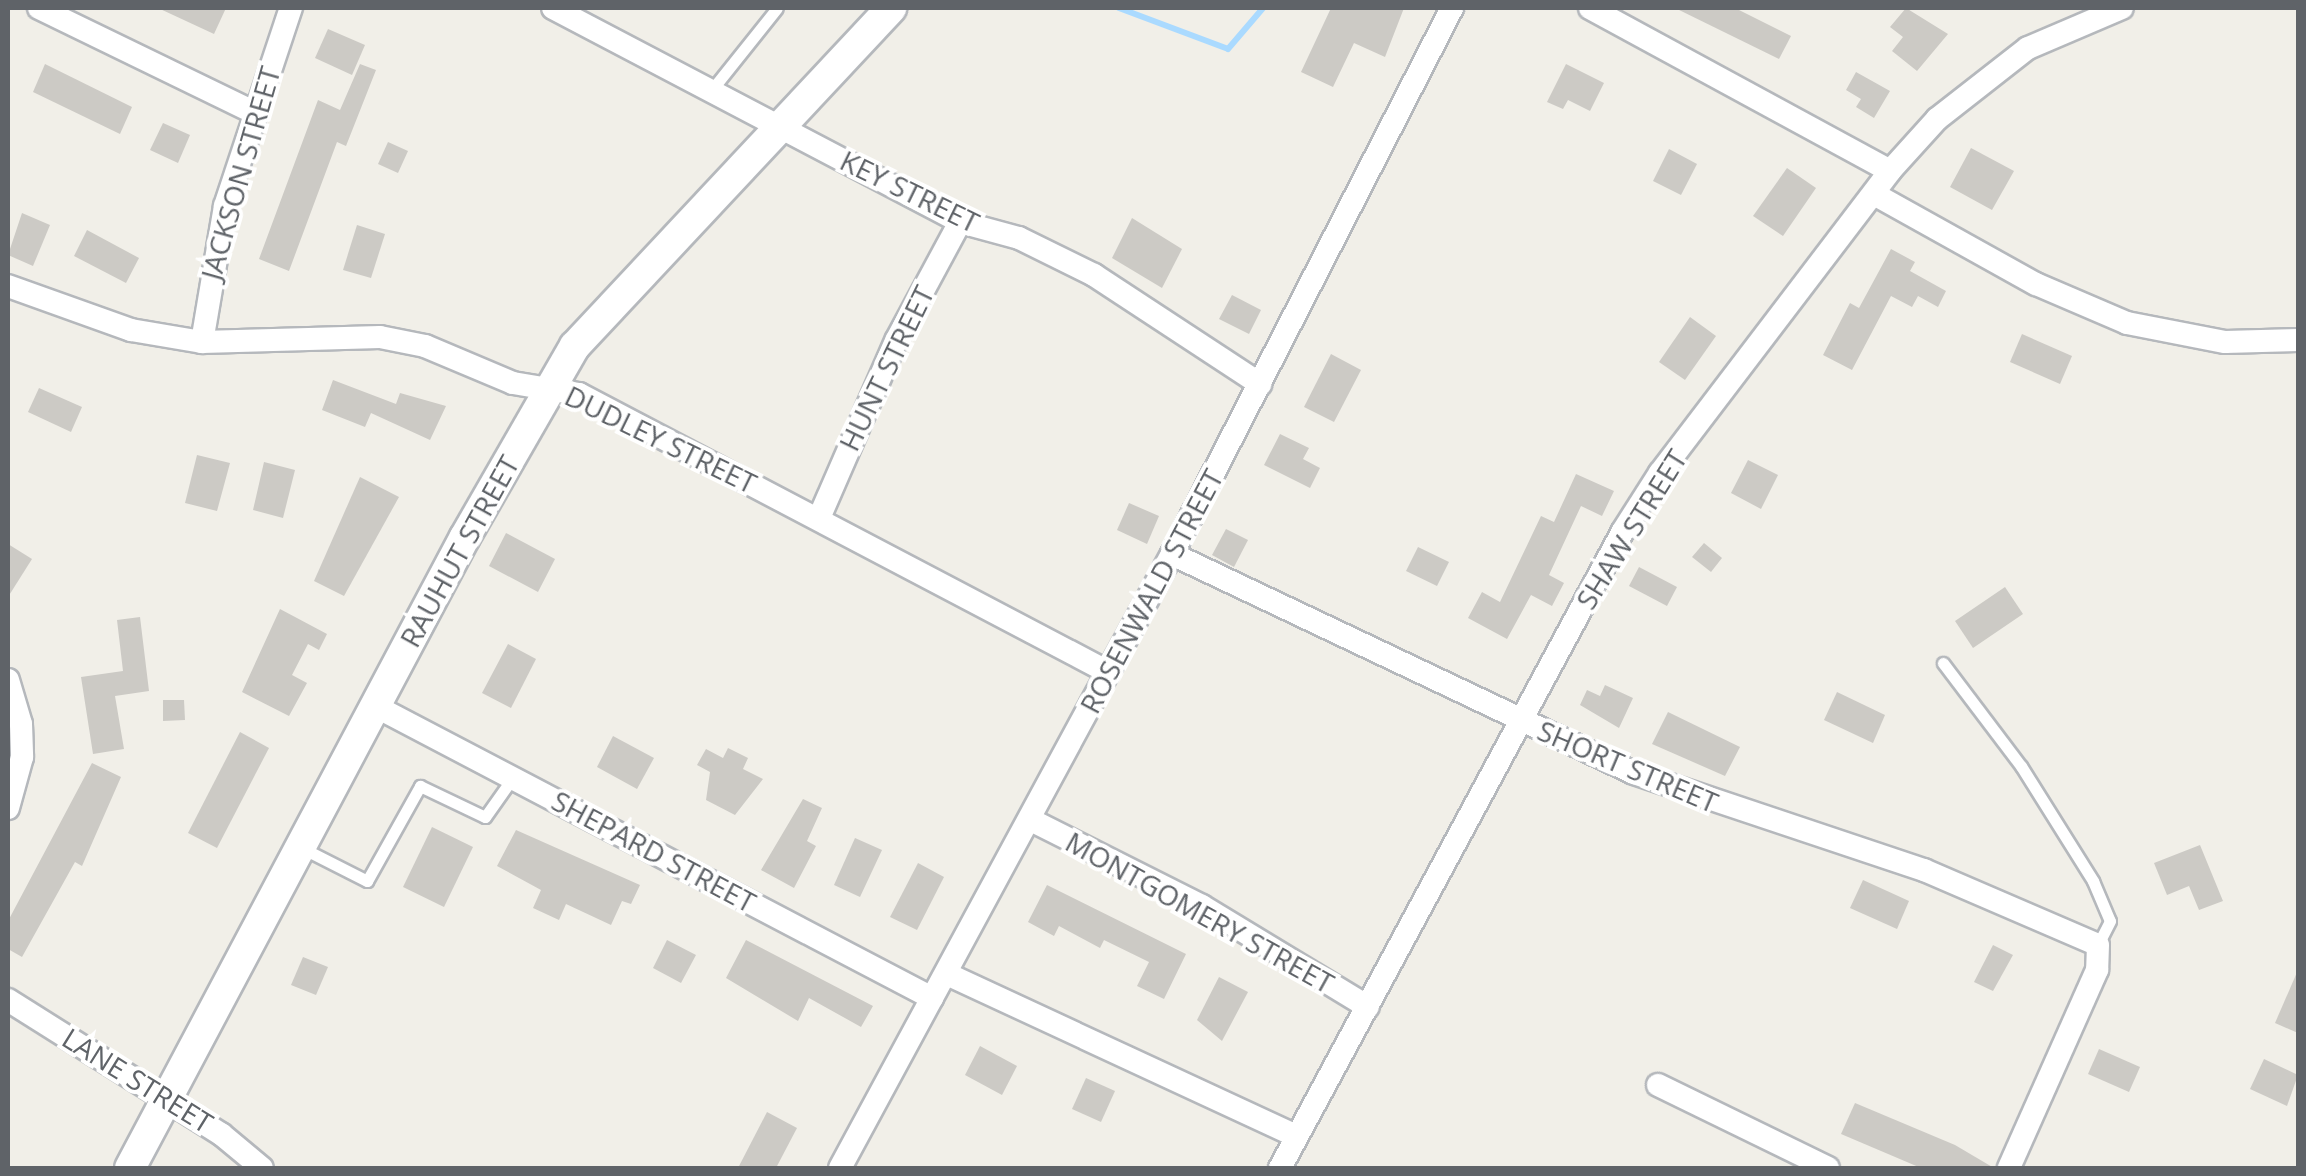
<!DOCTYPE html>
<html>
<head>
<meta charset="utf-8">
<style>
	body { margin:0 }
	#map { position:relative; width:2306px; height:1176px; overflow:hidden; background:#f1efe8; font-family:"Open Sans",sans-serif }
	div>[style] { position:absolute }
	.stream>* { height:6px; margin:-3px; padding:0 3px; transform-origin:3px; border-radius:3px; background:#aadaff }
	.building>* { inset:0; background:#cccac5 }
	.roads { filter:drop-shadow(2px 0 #b5b8bc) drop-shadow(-2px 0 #b5b8bc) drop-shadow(0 2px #b5b8bc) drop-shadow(0 -2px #b5b8bc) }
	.service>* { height:11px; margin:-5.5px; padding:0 5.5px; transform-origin:5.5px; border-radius:5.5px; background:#fff }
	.minor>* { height:22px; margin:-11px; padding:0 11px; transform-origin:11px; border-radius:11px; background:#fff }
	.secondary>* { height:30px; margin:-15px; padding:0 15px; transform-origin:15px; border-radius:15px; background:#fff }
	span { translate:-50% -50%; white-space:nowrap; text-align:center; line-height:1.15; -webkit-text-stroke:8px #fff; paint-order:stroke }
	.street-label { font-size:28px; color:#5f6368 }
	.frame { position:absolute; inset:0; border:10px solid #5f6368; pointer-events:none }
</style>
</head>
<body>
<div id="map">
	<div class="stream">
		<div style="left:1119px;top:8px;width:116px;rotate:20.6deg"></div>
		<div style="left:1228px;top:49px;width:54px;rotate:-49.5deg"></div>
	</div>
	<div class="building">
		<div style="clip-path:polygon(158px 8px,226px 8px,214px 34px)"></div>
		<div style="clip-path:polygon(1331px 8px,1404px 8px,1385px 57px,1354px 43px,1333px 87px,1301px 72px)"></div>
		<div style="clip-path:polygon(1675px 8px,1735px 8px,1791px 36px,1779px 59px)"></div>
		<div style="clip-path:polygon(1906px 8px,1948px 34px,1917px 71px,1892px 51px,1903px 37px,1890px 27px)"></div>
		<div style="clip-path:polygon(328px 29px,365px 45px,352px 75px,315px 58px)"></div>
		<div style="clip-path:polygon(45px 64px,132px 107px,120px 134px,33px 92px)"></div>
		<div style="clip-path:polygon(360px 64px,376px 70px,346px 146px,337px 142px,289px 271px,259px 259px,318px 100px,340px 110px)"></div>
		<div style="clip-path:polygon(1566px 64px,1604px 83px,1590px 111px,1568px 100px,1563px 109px,1547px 102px)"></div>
		<div style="clip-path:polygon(1856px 72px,1890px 91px,1874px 118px,1856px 107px,1861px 99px,1846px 90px)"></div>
		<div style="clip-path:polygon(163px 123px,190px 135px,178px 163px,150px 150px)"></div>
		<div style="clip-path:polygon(388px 142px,408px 151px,398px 173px,378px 164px)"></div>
		<div style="clip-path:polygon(1971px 148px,2014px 171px,1992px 210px,1950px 187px)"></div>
		<div style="clip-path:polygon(1669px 149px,1697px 164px,1681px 195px,1653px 181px)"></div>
		<div style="clip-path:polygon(1787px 168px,1816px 188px,1783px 236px,1753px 216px)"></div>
		<div style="clip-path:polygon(22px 213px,50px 225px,33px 266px,8px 255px)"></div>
		<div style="clip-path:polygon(1132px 218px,1182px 249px,1162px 288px,1112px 258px)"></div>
		<div style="clip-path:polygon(357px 225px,385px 234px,371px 278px,343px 270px)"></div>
		<div style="clip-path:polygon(87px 230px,139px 258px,126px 283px,74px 256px)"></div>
		<div style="clip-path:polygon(1891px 249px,1915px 262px,1910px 271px,1946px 291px,1938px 307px,1918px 296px,1912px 307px,1891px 296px,1852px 370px,1823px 355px,1850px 303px,1859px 308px)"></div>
		<div style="clip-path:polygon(1232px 295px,1261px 310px,1249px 334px,1219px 319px)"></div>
		<div style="clip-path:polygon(1690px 317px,1716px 336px,1685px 380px,1659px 362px)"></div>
		<div style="clip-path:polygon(2022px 334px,2072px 356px,2060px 384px,2010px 362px)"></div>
		<div style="clip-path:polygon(1331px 354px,1361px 370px,1334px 422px,1304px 407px)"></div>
		<div style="clip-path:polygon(333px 380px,396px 404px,400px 393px,446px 406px,430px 440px,371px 413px,365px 427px,322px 410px)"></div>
		<div style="clip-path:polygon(39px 388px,82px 407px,71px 432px,28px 412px)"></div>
		<div style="clip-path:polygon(1280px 434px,1309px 448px,1303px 459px,1320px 468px,1310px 488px,1264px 465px)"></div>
		<div style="clip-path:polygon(197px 455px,230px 463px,217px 511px,185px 503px)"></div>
		<div style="clip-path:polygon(1748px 460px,1778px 475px,1761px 509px,1731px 493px)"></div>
		<div style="clip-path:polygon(264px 462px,295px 470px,283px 518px,253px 510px)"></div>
		<div style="clip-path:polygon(1576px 474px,1614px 491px,1602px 516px,1581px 506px,1549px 575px,1564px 583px,1552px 606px,1531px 595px,1507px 639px,1468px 618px,1482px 592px,1500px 602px,1541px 516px,1554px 522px)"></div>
		<div style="clip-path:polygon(360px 477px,399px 497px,344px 596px,314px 581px)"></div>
		<div style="clip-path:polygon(1129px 503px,1159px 516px,1147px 544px,1117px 530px)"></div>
		<div style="clip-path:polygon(1226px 529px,1248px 540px,1234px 567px,1212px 555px)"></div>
		<div style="clip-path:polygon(506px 533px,555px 559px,538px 592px,489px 566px)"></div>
		<div style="clip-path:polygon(1704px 543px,1722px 558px,1711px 572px,1692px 557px)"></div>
		<div style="clip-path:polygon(8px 544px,32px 559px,8px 597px)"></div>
		<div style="clip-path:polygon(1418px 547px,1449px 562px,1437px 586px,1406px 571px)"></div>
		<div style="clip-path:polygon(1639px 567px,1677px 587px,1667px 606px,1629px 586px)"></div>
		<div style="clip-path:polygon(2005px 587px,2023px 614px,1973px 648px,1955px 621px)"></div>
		<div style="clip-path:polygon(280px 609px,327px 634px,319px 650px,308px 644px,292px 675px,307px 683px,289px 716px,242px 692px)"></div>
		<div style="clip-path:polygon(140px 617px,149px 691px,115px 696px,124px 749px,93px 754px,81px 677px,123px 671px,117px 620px)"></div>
		<div style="clip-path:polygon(508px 644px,536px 659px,511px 708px,482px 693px)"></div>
		<div style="clip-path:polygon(1605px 685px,1633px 698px,1619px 728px,1580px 705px,1587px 690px,1600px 696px)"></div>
		<div style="clip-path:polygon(1837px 692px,1885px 715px,1873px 743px,1824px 720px)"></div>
		<div style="clip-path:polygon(163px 700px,184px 700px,185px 720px,163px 721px)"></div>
		<div style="clip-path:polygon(1668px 712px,1740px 747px,1725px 776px,1652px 744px)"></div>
		<div style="clip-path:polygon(240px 732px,269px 748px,217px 848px,188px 833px)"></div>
		<div style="clip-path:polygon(613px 736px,654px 758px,637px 789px,597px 767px)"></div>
		<div style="clip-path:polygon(728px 748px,748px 758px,743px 769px,763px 779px,735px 815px,706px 800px,710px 772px,697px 765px,706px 749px,723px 758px)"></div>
		<div style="clip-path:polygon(92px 763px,121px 777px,82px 866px,75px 862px,22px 957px,8px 949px,8px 921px)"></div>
		<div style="clip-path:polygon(803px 799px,822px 808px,807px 841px,816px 846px,794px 888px,761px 870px)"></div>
		<div style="clip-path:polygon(432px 827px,473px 847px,444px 907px,403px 887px)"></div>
		<div style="clip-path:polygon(516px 830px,640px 885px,631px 904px,622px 901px,611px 925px,566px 904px,559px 920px,533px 908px,541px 890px,497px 866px)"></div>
		<div style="clip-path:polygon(855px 838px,882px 850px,860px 897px,834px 885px)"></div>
		<div style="clip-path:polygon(2200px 845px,2223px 901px,2199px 910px,2189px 886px,2167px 895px,2154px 863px)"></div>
		<div style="clip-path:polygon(918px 863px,944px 877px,917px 930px,890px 917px)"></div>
		<div style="clip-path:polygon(1863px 880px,1909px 901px,1897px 929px,1850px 908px)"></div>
		<div style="clip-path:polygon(1047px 885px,1186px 954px,1164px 999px,1137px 986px,1149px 962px,1104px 940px,1100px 948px,1059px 926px,1054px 936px,1028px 922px)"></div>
		<div style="clip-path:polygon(667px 940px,696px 955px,681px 983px,653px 968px)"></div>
		<div style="clip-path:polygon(746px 940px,873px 1006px,861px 1027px,809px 998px,798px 1021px,726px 978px)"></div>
		<div style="clip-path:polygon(1993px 945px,2013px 955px,1993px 991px,1974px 982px)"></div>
		<div style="clip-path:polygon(303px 957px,328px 967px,316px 995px,291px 985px)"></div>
		<div style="clip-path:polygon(2298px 970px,2298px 1033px,2275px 1023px)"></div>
		<div style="clip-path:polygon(1219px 977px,1248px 992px,1222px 1041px,1197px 1020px)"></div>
		<div style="clip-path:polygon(980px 1046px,1017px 1066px,1002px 1095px,965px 1075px)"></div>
		<div style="clip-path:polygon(2099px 1049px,2140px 1067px,2129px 1092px,2088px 1074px)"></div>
		<div style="clip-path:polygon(2264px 1059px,2298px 1075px,2287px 1106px,2250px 1089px)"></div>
		<div style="clip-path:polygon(1086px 1078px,1115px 1091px,1101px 1122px,1072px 1109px)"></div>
		<div style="clip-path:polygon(1855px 1103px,1955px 1145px,1994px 1168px,1921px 1168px,1841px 1134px)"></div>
		<div style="clip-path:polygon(767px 1112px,797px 1128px,776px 1168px,738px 1168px)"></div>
	</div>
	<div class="roads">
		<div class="service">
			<div style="left:710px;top:92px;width:107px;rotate:-51.4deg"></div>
			<div style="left:1943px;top:663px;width:129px;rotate:52.9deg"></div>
			<div style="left:2021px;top:766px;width:136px;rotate:57.9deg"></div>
			<div style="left:2093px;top:881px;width:43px;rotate:67deg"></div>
			<div style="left:2110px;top:921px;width:27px;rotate:117deg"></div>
			<div style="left:302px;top:848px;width:73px;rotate:26.9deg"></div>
			<div style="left:367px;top:881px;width:109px;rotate:-60.8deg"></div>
			<div style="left:420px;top:786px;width:72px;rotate:25.5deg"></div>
			<div style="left:485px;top:817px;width:50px;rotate:-54.7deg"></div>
		</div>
		<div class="minor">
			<div style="left:39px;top:8px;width:238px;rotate:25.9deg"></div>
			<div style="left:553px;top:8px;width:460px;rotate:27.7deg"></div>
			<div style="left:960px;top:222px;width:61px;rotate:15.2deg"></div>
			<div style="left:1019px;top:238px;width:84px;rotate:26.3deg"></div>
			<div style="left:1094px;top:275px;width:199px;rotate:33.3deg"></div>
			<div style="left:1590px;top:8px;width:341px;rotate:28.5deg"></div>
			<div style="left:1874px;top:194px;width:185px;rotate:29.1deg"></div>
			<div style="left:2036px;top:284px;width:99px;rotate:23.2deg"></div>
			<div style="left:2127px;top:323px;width:100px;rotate:11deg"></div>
			<div style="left:2225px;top:342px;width:73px;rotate:-1.6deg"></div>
			<div style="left:8px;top:286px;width:131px;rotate:19.7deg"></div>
			<div style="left:131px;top:330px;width:72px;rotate:9.6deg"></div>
			<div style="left:202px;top:342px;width:178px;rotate:-1.6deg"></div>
			<div style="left:380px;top:337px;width:46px;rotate:11.3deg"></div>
			<div style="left:425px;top:346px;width:95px;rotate:22.8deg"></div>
			<div style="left:513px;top:383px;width:67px;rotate:9.5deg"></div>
			<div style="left:579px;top:394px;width:598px;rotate:27.72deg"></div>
			<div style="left:202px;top:342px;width:138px;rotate:-80.4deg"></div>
			<div style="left:225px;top:206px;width:209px;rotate:-71.6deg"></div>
			<div style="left:819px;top:518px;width:195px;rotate:-66.5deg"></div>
			<div style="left:897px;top:339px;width:133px;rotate:-61.7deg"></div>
			<div style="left:1172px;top:554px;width:511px;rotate:25.36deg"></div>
			<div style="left:1634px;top:773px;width:306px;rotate:18.5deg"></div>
			<div style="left:1924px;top:870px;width:189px;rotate:23.3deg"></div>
			<div style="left:2098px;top:945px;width:25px;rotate:92deg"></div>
			<div style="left:2097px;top:970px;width:217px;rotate:114deg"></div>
			<div style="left:8px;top:680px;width:46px;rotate:73.5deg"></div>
			<div style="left:21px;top:724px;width:33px;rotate:88deg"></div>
			<div style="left:22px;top:757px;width:53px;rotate:105.4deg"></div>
			<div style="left:375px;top:706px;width:629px;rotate:27.67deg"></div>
			<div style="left:1031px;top:820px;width:191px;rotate:26.7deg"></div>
			<div style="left:1202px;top:906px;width:194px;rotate:31.3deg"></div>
			<div style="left:947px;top:974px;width:385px;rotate:24.9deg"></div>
			<div style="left:8px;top:1000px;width:252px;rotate:32.2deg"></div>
			<div style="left:221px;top:1134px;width:53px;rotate:39.7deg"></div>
			<div style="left:1658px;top:1085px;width:189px;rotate:26deg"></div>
			<div style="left:840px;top:1168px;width:698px;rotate:-61.6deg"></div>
			<div style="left:1172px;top:554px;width:614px;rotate:-62.85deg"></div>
			<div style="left:1280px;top:1168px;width:723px;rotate:-61.7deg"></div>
			<div style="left:1623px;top:531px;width:69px;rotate:-57.5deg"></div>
			<div style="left:1660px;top:473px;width:380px;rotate:-52.7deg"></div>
			<div style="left:1890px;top:171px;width:70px;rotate:-47.9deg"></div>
			<div style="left:1937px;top:119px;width:115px;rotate:-38deg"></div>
			<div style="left:2028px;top:48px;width:102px;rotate:-23.1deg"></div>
		</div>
		<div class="secondary">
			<div style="left:130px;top:1168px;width:714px;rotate:-62.04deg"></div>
			<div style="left:465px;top:537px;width:220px;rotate:-60.1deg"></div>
			<div style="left:575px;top:346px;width:463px;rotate:-46.9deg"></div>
		</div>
	</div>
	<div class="street-label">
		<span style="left:240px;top:173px;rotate:-74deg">JACKSON STREET</span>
		<span style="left:910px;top:191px;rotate:26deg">KEY STREET</span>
		<span style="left:886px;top:368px;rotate:-64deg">HUNT STREET</span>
		<span style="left:661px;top:439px;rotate:26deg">DUDLEY STREET</span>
		<span style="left:1631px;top:529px;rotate:-58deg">SHAW STREET</span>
		<span style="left:459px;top:551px;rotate:-61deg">RAUHUT STREET</span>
		<span style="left:1151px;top:591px;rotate:-62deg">ROSENWALD STREET</span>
		<span style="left:1628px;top:766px;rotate:23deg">SHORT STREET</span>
		<span style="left:654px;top:851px;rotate:28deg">SHEPARD STREET</span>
		<span style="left:1200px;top:912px;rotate:29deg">MONTGOMERY STREET</span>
		<span style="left:138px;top:1080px;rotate:32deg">LANE STREET</span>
	</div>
	<div class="frame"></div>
</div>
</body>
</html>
